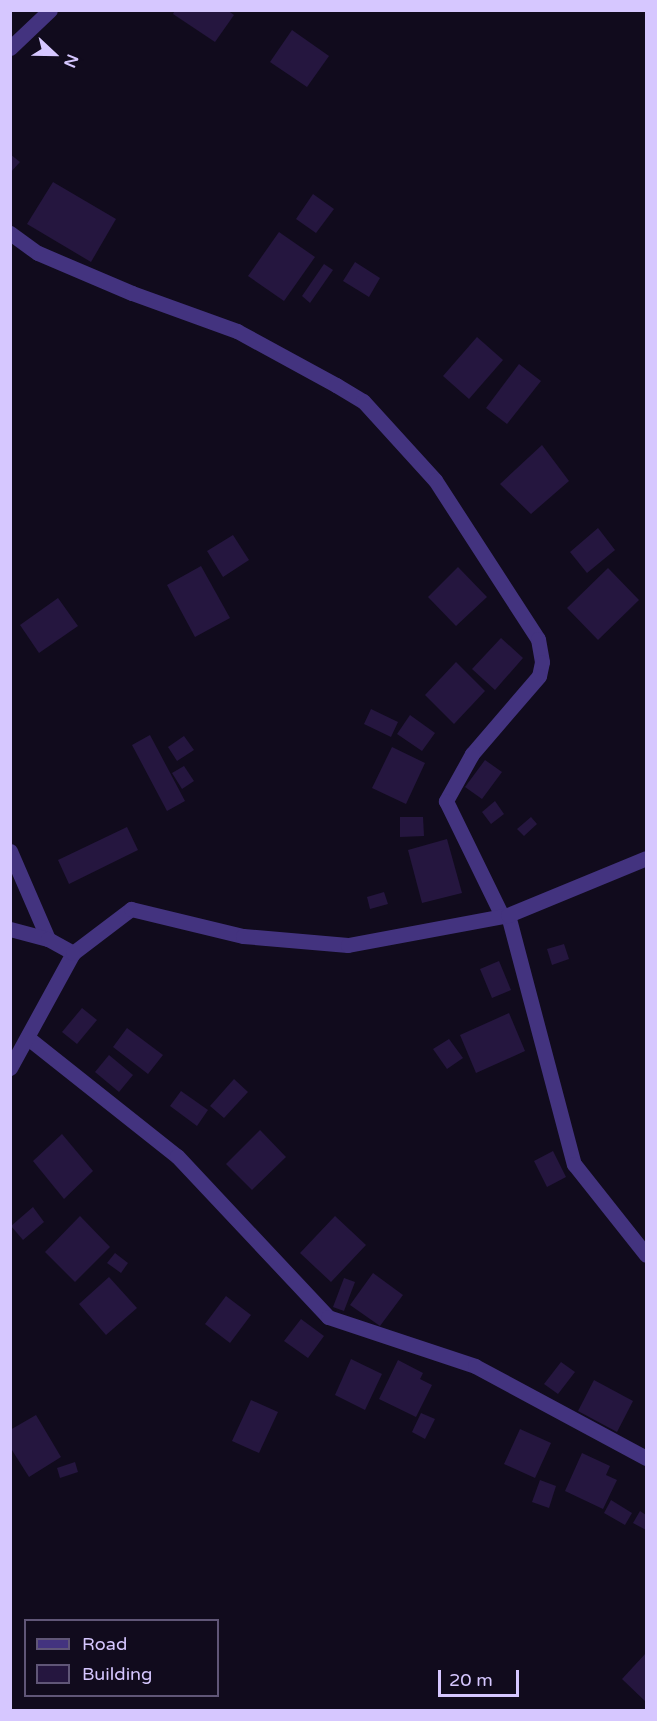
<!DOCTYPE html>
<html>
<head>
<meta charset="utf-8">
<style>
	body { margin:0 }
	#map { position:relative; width:657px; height:1721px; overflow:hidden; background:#110b1d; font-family:"Varela Round",sans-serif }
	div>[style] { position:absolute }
	.building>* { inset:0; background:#25163f }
	.minor>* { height:15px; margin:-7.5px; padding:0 7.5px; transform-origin:7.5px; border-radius:7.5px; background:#43337f }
	.tertiary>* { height:15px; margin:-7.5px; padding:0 7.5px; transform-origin:7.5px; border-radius:7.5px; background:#43337f }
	span { translate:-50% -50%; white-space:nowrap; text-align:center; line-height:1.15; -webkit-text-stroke:4.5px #110b1d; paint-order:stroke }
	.frame { position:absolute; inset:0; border:12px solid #d6c7ff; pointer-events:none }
	.legend { position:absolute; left:24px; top:1619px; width:195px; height:78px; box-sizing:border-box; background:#110b1d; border:2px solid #605677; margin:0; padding:8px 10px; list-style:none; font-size:18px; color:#d6c7ff }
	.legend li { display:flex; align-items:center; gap:12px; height:30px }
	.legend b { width:30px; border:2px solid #605677 }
	.north { position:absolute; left:24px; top:24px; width:60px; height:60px; -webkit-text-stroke:4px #110b1d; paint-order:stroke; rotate:112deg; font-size:16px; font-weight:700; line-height:24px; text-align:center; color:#d6c7ff }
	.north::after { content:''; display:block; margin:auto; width:21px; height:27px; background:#d6c7ff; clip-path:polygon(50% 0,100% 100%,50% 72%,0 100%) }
	.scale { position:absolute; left:438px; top:1670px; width:81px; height:27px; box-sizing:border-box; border:3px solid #d6c7ff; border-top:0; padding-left:8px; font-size:18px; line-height:21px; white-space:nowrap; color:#d6c7ff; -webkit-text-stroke:4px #110b1d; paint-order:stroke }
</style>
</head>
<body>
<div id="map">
	<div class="building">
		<div style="clip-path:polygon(175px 10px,227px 10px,234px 15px,215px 42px,173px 14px)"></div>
		<div style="clip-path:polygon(292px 30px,329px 56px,307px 87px,270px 62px)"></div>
		<div style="clip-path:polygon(10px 154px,20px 162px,10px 173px)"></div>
		<div style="clip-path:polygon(53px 182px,116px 219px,91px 262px,27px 224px)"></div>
		<div style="clip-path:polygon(313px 194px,334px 209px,316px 233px,296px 219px)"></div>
		<div style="clip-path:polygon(279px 232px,315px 257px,284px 301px,248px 276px)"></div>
		<div style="clip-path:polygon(355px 262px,380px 278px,369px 297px,343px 281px)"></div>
		<div style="clip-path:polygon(324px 264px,333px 270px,310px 303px,302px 296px)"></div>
		<div style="clip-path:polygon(477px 337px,503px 360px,469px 399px,443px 376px)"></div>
		<div style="clip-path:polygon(519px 364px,541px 381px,507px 424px,486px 408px)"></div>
		<div style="clip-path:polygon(542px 445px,569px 481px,531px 514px,500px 484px)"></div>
		<div style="clip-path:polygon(598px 528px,615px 550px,587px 573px,570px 552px)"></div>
		<div style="clip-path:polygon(233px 535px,249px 560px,223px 577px,207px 551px)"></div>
		<div style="clip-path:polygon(201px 566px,230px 618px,195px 637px,167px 585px)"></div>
		<div style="clip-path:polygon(458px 567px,487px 597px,456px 626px,428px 597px)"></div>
		<div style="clip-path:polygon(608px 568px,639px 600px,598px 640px,567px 608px)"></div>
		<div style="clip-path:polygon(58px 598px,78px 626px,39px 653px,20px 625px)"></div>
		<div style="clip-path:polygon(501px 638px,523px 658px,495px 690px,472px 669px)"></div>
		<div style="clip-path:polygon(456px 662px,485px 691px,454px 724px,425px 695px)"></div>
		<div style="clip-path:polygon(371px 709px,398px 722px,391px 737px,364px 724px)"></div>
		<div style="clip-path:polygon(410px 715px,435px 733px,422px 751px,397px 734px)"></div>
		<div style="clip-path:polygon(150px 735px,185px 801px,167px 811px,132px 745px)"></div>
		<div style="clip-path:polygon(184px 736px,194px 750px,177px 761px,168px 747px)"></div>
		<div style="clip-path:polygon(392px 747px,425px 763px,406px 804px,372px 788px)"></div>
		<div style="clip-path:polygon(485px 760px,502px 772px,482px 799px,465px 787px)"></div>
		<div style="clip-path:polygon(184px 766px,194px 781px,182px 789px,172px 773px)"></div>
		<div style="clip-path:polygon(495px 801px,504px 814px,491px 824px,482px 812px)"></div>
		<div style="clip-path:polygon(400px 817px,423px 817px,424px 836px,400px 837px)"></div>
		<div style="clip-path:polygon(531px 817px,537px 824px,524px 836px,517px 829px)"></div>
		<div style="clip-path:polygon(127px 827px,138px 850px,69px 884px,58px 860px)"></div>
		<div style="clip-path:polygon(447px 839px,462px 893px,422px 903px,408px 850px)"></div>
		<div style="clip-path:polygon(384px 892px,388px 904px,370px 909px,367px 897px)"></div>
		<div style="clip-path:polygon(564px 944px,569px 959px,552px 965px,547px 949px)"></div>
		<div style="clip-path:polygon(499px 961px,511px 990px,492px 998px,480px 969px)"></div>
		<div style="clip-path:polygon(82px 1008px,97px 1020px,77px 1044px,62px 1032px)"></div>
		<div style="clip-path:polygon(509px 1013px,525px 1051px,476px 1073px,460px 1035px)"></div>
		<div style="clip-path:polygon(127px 1028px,163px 1055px,148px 1074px,113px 1047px)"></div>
		<div style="clip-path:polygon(449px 1039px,463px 1058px,447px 1069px,433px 1049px)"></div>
		<div style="clip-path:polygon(109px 1055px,133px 1075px,119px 1092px,95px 1072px)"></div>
		<div style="clip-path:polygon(234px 1079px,248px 1092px,224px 1118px,210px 1106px)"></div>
		<div style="clip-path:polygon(181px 1091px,208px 1110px,197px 1126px,170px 1106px)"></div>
		<div style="clip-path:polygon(260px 1130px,286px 1157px,252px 1190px,226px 1164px)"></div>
		<div style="clip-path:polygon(62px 1134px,93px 1171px,64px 1199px,33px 1161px)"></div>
		<div style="clip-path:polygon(553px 1151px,566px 1177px,547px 1187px,534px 1161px)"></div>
		<div style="clip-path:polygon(33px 1207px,44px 1222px,23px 1240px,11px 1226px)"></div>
		<div style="clip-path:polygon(80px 1216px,110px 1247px,75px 1282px,45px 1252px)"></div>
		<div style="clip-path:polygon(335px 1216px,366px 1245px,331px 1282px,300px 1253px)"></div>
		<div style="clip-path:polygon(115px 1253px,128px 1263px,121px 1273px,107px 1263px)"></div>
		<div style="clip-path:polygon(373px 1273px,403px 1295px,380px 1326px,350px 1305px)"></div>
		<div style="clip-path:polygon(109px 1277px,137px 1308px,106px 1335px,79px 1304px)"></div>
		<div style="clip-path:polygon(344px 1278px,355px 1282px,344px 1311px,333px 1307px)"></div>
		<div style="clip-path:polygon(226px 1296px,251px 1315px,230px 1343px,205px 1324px)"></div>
		<div style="clip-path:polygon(301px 1319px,324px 1336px,308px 1358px,284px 1341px)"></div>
		<div style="clip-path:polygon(351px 1359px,382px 1374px,365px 1410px,335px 1395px)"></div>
		<div style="clip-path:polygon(398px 1360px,423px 1373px,420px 1379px,432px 1385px,416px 1417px,379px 1399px)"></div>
		<div style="clip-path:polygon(561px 1362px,575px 1372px,558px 1394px,544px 1384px)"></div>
		<div style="clip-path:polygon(594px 1380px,633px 1401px,617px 1432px,578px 1411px)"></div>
		<div style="clip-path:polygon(251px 1400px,278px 1412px,259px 1453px,232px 1441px)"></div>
		<div style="clip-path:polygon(421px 1413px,435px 1419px,425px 1439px,412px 1432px)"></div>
		<div style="clip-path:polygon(36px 1415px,61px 1457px,29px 1477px,10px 1447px,10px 1430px)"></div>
		<div style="clip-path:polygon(520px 1429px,551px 1443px,535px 1478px,504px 1464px)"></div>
		<div style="clip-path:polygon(582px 1453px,610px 1466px,606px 1475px,617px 1480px,603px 1509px,565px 1491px)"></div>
		<div style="clip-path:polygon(75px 1462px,78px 1472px,60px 1478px,57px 1468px)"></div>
		<div style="clip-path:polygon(540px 1480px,556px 1486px,549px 1508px,532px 1502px)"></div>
		<div style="clip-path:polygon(611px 1500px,632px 1513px,625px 1525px,604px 1513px)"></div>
		<div style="clip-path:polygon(640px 1511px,646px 1515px,646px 1530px,633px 1523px)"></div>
		<div style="clip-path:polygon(646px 1653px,646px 1702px,622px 1679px)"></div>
	</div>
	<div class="minor">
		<div style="left:10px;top:48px;width:55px;rotate:-43.5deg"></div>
		<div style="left:10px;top:233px;width:34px;rotate:36deg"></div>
		<div style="left:38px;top:253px;width:102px;rotate:23.1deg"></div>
		<div style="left:132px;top:293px;width:112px;rotate:19.9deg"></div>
		<div style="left:237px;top:331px;width:113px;rotate:28.6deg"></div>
		<div style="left:336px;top:385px;width:31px;rotate:31deg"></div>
		<div style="left:363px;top:401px;width:107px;rotate:47.7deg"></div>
		<div style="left:435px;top:480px;width:189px;rotate:57.1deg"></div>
		<div style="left:538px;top:639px;width:23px;rotate:80deg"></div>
		<div style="left:542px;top:662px;width:14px;rotate:102deg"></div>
		<div style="left:539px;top:676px;width:103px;rotate:130.7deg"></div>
		<div style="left:472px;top:754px;width:54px;rotate:119deg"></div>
		<div style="left:446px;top:801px;width:128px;rotate:64deg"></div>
		<div style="left:10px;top:851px;width:96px;rotate:66.6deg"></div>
		<div style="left:508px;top:915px;width:258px;rotate:75.2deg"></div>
		<div style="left:574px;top:1164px;width:116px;rotate:51.6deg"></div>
		<div style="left:28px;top:1038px;width:190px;rotate:38.4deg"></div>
		<div style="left:177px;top:1156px;width:221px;rotate:46.8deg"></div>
		<div style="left:328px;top:1317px;width:155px;rotate:18.4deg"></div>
		<div style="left:475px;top:1366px;width:194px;rotate:28.3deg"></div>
		<div style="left:10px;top:1068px;width:131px;rotate:-61.3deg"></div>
	</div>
	<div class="tertiary">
		<div style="left:10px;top:929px;width:39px;rotate:15deg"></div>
		<div style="left:48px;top:939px;width:29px;rotate:29deg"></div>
		<div style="left:73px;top:953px;width:73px;rotate:-37.2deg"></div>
		<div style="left:131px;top:909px;width:115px;rotate:13.6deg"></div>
		<div style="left:243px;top:936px;width:105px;rotate:4.9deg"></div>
		<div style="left:348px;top:945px;width:163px;rotate:-10.6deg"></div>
		<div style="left:508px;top:915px;width:149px;rotate:-22.4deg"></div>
	</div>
	<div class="frame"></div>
	<ul class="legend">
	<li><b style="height:8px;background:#43337f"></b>Road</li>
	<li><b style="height:16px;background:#25163f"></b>Building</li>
	</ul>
	<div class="north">N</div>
	<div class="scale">20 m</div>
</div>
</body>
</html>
